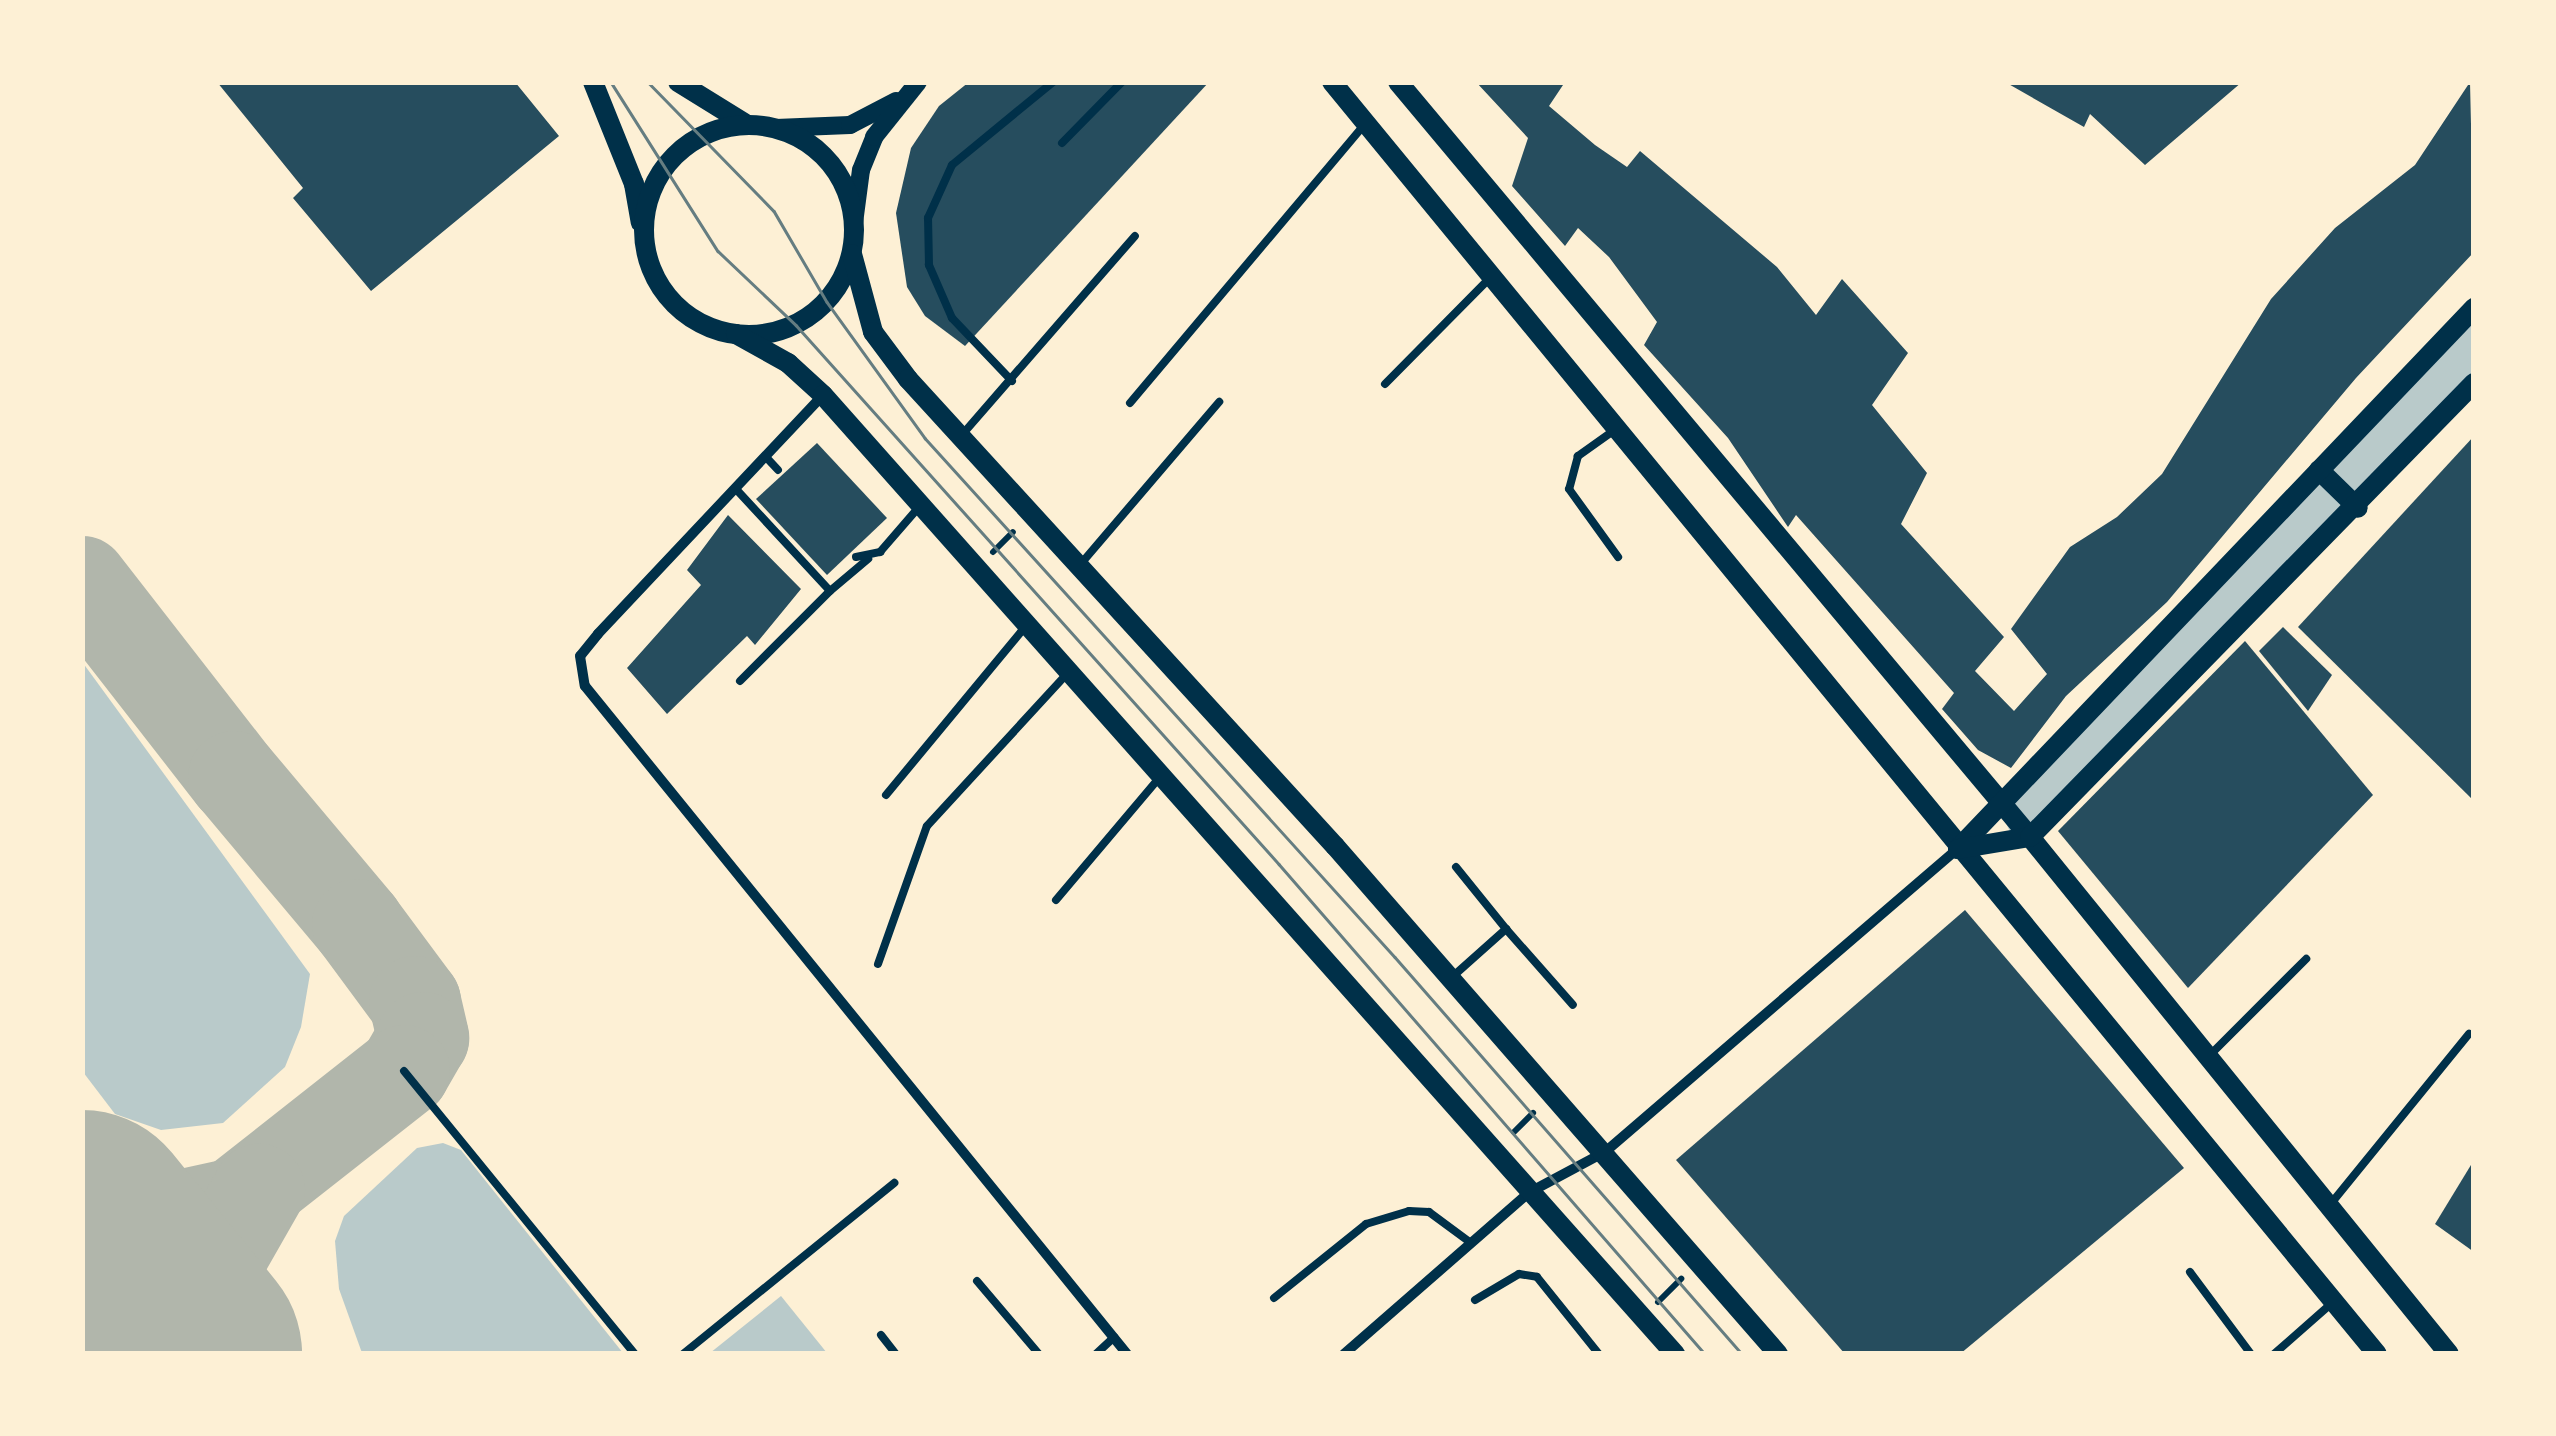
<!DOCTYPE html>
<html>
<head>
<meta charset="utf-8">
<style>
	body { margin:0 }
	#map { position:relative; width:2556px; height:1436px; overflow:hidden; background:#fdf0d5; font-family:"Golos Text",sans-serif }
	div>[style] { position:absolute }
	.green>* { inset:0; background:#b9caca }
	.taxiway>* { height:92px; margin:-46px; padding:0 46px; transform-origin:46px; border-radius:46px; background:#b1b6ab }
	.runway>* { height:232px; margin:-116px; padding:0 116px; transform-origin:116px; border-radius:116px; background:#b1b6ab }
	.building>* { inset:0; background:#264d5e }
	.path>* { height:6px; margin:-3px; padding:0 3px; transform-origin:3px; border-radius:3px; background:#003049 }
	.service>* { height:8px; margin:-4px; padding:0 4px; transform-origin:4px; border-radius:4px; background:#003049 }
	.minor>* { height:10px; margin:-5px; padding:0 5px; transform-origin:5px; border-radius:5px; background:#003049 }
	.tertiary>* { height:18px; margin:-9px; padding:0 9px; transform-origin:9px; border-radius:9px; background:#003049 }
	.secondary>* { height:20px; margin:-10px; padding:0 10px; transform-origin:10px; border-radius:10px; background:#003049 }
	.secondary>.ring { margin:-10px; padding:0; box-sizing:content-box; background:none; border:20px solid #003049; border-radius:50% }
	.tram>* { height:2.5px; margin:-1.25px; padding:0 1.25px; transform-origin:1.25px; border-radius:1.25px; background:#657d81 }
	span { translate:-50% -50%; white-space:nowrap; text-align:center; line-height:1.15; -webkit-text-stroke:8px #fdf0d5; paint-order:stroke }
	.frame { position:absolute; inset:0; border:85px solid #fdf0d5; pointer-events:none }
</style>
</head>
<body>
<div id="map">
	<div class="green">
		<div style="clip-path:polygon(2473px 315px,2473px 375px,2358px 501px,2326px 470px)"></div>
		<div style="clip-path:polygon(2319px 481px,2347px 508px,2018px 849px,1999px 808px)"></div>
		<div style="clip-path:polygon(83px 663px,310px 974px,301px 1027px,285px 1067px,223px 1123px,161px 1130px,115px 1114px,83px 1072px)"></div>
		<div style="clip-path:polygon(443px 1143px,461px 1150px,623px 1353px,362px 1353px,339px 1289px,335px 1241px,344px 1216px,417px 1148px)"></div>
		<div style="clip-path:polygon(781px 1296px,827px 1353px,710px 1353px)"></div>
	</div>
	<div class="taxiway">
		<div style="left:82px;top:582px;width:247px;rotate:52.1deg"></div>
		<div style="left:234px;top:777px;width:193px;rotate:50deg"></div>
		<div style="left:358px;top:925px;width:96px;rotate:53.5deg"></div>
		<div style="left:415px;top:1002px;width:37px;rotate:77deg"></div>
		<div style="left:423px;top:1038px;width:38px;rotate:120deg"></div>
		<div style="left:404px;top:1071px;width:215px;rotate:141.8deg"></div>
		<div style="left:235px;top:1204px;width:70px;rotate:167.6deg"></div>
		<div style="left:167px;top:1219px;width:33px;rotate:-177deg"></div>
		<div style="left:134px;top:1217px;width:56px;rotate:-158deg"></div>
		<div style="left:213px;top:1354px;width:87px;rotate:-88.7deg"></div>
		<div style="left:215px;top:1267px;width:89px;rotate:-60.3deg"></div>
	</div>
	<div class="runway">
		<div style="left:82px;top:1226px;width:165px;rotate:50.9deg"></div>
	</div>
	<div class="building">
		<div style="clip-path:polygon(217px 82px,515px 82px,559px 136px,371px 291px,293px 198px,303px 188px)"></div>
		<div style="clip-path:polygon(969px 82px,1209px 82px,965px 346px,925px 316px,907px 287px,896px 213px,911px 148px,939px 106px)"></div>
		<div style="clip-path:polygon(1476px 82px,1565px 82px,1549px 106px,1595px 145px,1627px 167px,1640px 151px,1777px 267px,1816px 315px,1842px 279px,1908px 353px,1872px 405px,1927px 473px,1901px 524px,2004px 637px,1975px 671px,2014px 711px,2047px 674px,2011px 629px,2070px 547px,2117px 517px,2162px 474px,2271px 299px,2335px 228px,2415px 165px,2470px 82px,2474px 252px,2356px 378px,2167px 602px,2066px 696px,2011px 768px,1978px 750px,1942px 709px,1954px 693px,1796px 515px,1788px 527px,1728px 438px,1644px 345px,1657px 322px,1609px 257px,1578px 228px,1565px 246px,1512px 186px,1528px 138px)"></div>
		<div style="clip-path:polygon(2005px 82px,2242px 82px,2145px 165px,2090px 114px,2084px 127px)"></div>
		<div style="clip-path:polygon(2474px 436px,2474px 801px,2298px 627px)"></div>
		<div style="clip-path:polygon(817px 443px,887px 518px,827px 575px,756px 499px)"></div>
		<div style="clip-path:polygon(728px 515px,801px 589px,755px 645px,747px 636px,667px 714px,627px 668px,701px 585px,687px 570px)"></div>
		<div style="clip-path:polygon(2283px 627px,2332px 675px,2308px 711px,2259px 651px)"></div>
		<div style="clip-path:polygon(2245px 641px,2373px 795px,2188px 988px,2058px 831px)"></div>
		<div style="clip-path:polygon(1965px 910px,2184px 1168px,1960px 1354px,1845px 1354px,1676px 1160px)"></div>
		<div style="clip-path:polygon(2474px 1160px,2474px 1252px,2435px 1224px)"></div>
	</div>
	<div class="path">
		<div style="left:993px;top:552px;width:28px;rotate:-45deg"></div>
		<div style="left:1514px;top:1132px;width:27px;rotate:-45deg"></div>
		<div style="left:1658px;top:1302px;width:33px;rotate:-45deg"></div>
	</div>
	<div class="service">
		<div style="left:1062px;top:143px;width:86px;rotate:-45.5deg"></div>
		<div style="left:1012px;top:381px;width:87px;rotate:-133.6deg"></div>
		<div style="left:952px;top:318px;width:58px;rotate:-113.5deg"></div>
		<div style="left:929px;top:265px;width:47px;rotate:-91.2deg"></div>
		<div style="left:928px;top:218px;width:58px;rotate:-65.6deg"></div>
		<div style="left:952px;top:165px;width:131px;rotate:-39.4deg"></div>
		<div style="left:1385px;top:384px;width:151px;rotate:-45.3deg"></div>
		<div style="left:1130px;top:403px;width:366px;rotate:-49.9deg"></div>
		<div style="left:1616px;top:429px;width:47px;rotate:144.6deg"></div>
		<div style="left:1578px;top:456px;width:34px;rotate:105deg"></div>
		<div style="left:1569px;top:489px;width:84px;rotate:54.2deg"></div>
		<div style="left:961px;top:436px;width:265px;rotate:-49deg"></div>
		<div style="left:765px;top:456px;width:19px;rotate:47deg"></div>
		<div style="left:735px;top:488px;width:140px;rotate:47.3deg"></div>
		<div style="left:830px;top:591px;width:50px;rotate:-40.1deg"></div>
		<div style="left:856px;top:557px;width:25px;rotate:-12deg"></div>
		<div style="left:880px;top:552px;width:60px;rotate:-49.1deg"></div>
		<div style="left:1079px;top:566px;width:216px;rotate:-49.5deg"></div>
		<div style="left:740px;top:681px;width:127px;rotate:-45deg"></div>
		<div style="left:886px;top:795px;width:218px;rotate:-50.4deg"></div>
		<div style="left:1456px;top:867px;width:80px;rotate:51.1deg"></div>
		<div style="left:1056px;top:900px;width:161px;rotate:-49.8deg"></div>
		<div style="left:878px;top:964px;width:146px;rotate:-70.5deg"></div>
		<div style="left:927px;top:826px;width:207px;rotate:-47.4deg"></div>
		<div style="left:1451px;top:978px;width:74px;rotate:-41.7deg"></div>
		<div style="left:1506px;top:929px;width:101px;rotate:48.6deg"></div>
		<div style="left:2208px;top:1057px;width:139px;rotate:-45deg"></div>
		<div style="left:404px;top:1071px;width:365px;rotate:50.8deg"></div>
		<div style="left:2329px;top:1206px;width:222px;rotate:-50.9deg"></div>
		<div style="left:2190px;top:1272px;width:102px;rotate:53.4deg"></div>
		<div style="left:977px;top:1281px;width:96px;rotate:49.7deg"></div>
		<div style="left:1274px;top:1298px;width:118px;rotate:-38.8deg"></div>
		<div style="left:1366px;top:1224px;width:45px;rotate:-16.8deg"></div>
		<div style="left:1409px;top:1211px;width:20px;rotate:3deg"></div>
		<div style="left:1429px;top:1212px;width:52px;rotate:36.4deg"></div>
		<div style="left:1475px;top:1300px;width:51px;rotate:-30.6deg"></div>
		<div style="left:1519px;top:1274px;width:18px;rotate:9deg"></div>
		<div style="left:1537px;top:1277px;width:99px;rotate:51.2deg"></div>
		<div style="left:881px;top:1335px;width:24px;rotate:52deg"></div>
		<div style="left:683px;top:1354px;width:272px;rotate:-39deg"></div>
		<div style="left:1096px;top:1354px;width:25px;rotate:-43deg"></div>
		<div style="left:2274px;top:1354px;width:76px;rotate:-41.3deg"></div>
	</div>
	<div class="minor">
		<div style="left:823px;top:395px;width:328px;rotate:133.3deg"></div>
		<div style="left:598px;top:634px;width:28px;rotate:129deg"></div>
		<div style="left:580px;top:656px;width:30px;rotate:81deg"></div>
		<div style="left:585px;top:686px;width:860px;rotate:50.94deg"></div>
		<div style="left:1344px;top:1354px;width:247px;rotate:-41.1deg"></div>
		<div style="left:1530px;top:1192px;width:85px;rotate:-28.1deg"></div>
		<div style="left:1605px;top:1152px;width:464px;rotate:-40.7deg"></div>
	</div>
	<div class="tertiary">
		<div style="left:776px;top:128px;width:74px;rotate:-2.3deg"></div>
		<div style="left:850px;top:125px;width:52px;rotate:-27.6deg"></div>
		<div style="left:854px;top:223px;width:53px;rotate:-82.5deg"></div>
		<div style="left:861px;top:170px;width:35px;rotate:-68deg"></div>
		<div style="left:874px;top:137px;width:70px;rotate:-51.3deg"></div>
	</div>
	<div class="secondary">
		<div style="left:593px;top:82px;width:110px;rotate:68.1deg"></div>
		<div style="left:634px;top:184px;width:39px;rotate:80deg"></div>
		<div style="left:678px;top:82px;width:78px;rotate:31.8deg"></div>
		<div style="left:1332px;top:82px;width:1646px;rotate:50.6deg"></div>
		<div style="left:1398px;top:82px;width:985px;rotate:50.07deg"></div>
		<div style="left:2030px;top:837px;width:665px;rotate:50.98deg"></div>
		<div class="ring" style="left:644px;top:125px;width:190px;height:190px"></div>
		<div style="left:852px;top:254px;width:81px;rotate:74.9deg"></div>
		<div style="left:873px;top:332px;width:59px;rotate:53.3deg"></div>
		<div style="left:908px;top:379px;width:633px;rotate:47.56deg"></div>
		<div style="left:1335px;top:846px;width:674px;rotate:48.91deg"></div>
		<div style="left:736px;top:334px;width:60px;rotate:29.1deg"></div>
		<div style="left:788px;top:363px;width:47px;rotate:42.4deg"></div>
		<div style="left:823px;top:395px;width:1283px;rotate:48.38deg"></div>
		<div style="left:2319px;top:470px;width:54px;rotate:44.3deg"></div>
		<div style="left:1958px;top:849px;width:748px;rotate:-46.35deg"></div>
		<div style="left:1958px;top:849px;width:73px;rotate:-9.5deg"></div>
		<div style="left:2030px;top:837px;width:635px;rotate:-45.64deg"></div>
	</div>
	<div class="tram">
		<div style="left:611px;top:82px;width:200px;rotate:57.7deg"></div>
		<div style="left:718px;top:251px;width:108px;rotate:43.5deg"></div>
		<div style="left:796px;top:325px;width:724px;rotate:48.14deg"></div>
		<div style="left:1279px;top:864px;width:649px;rotate:49deg"></div>
		<div style="left:648px;top:82px;width:180px;rotate:45.7deg"></div>
		<div style="left:774px;top:211px;width:105px;rotate:59.8deg"></div>
		<div style="left:827px;top:302px;width:168px;rotate:54.2deg"></div>
		<div style="left:925px;top:438px;width:700px;rotate:47.84deg"></div>
		<div style="left:1395px;top:957px;width:527px;rotate:48.84deg"></div>
	</div>
	<div class="frame"></div>
</div>
</body>
</html>
